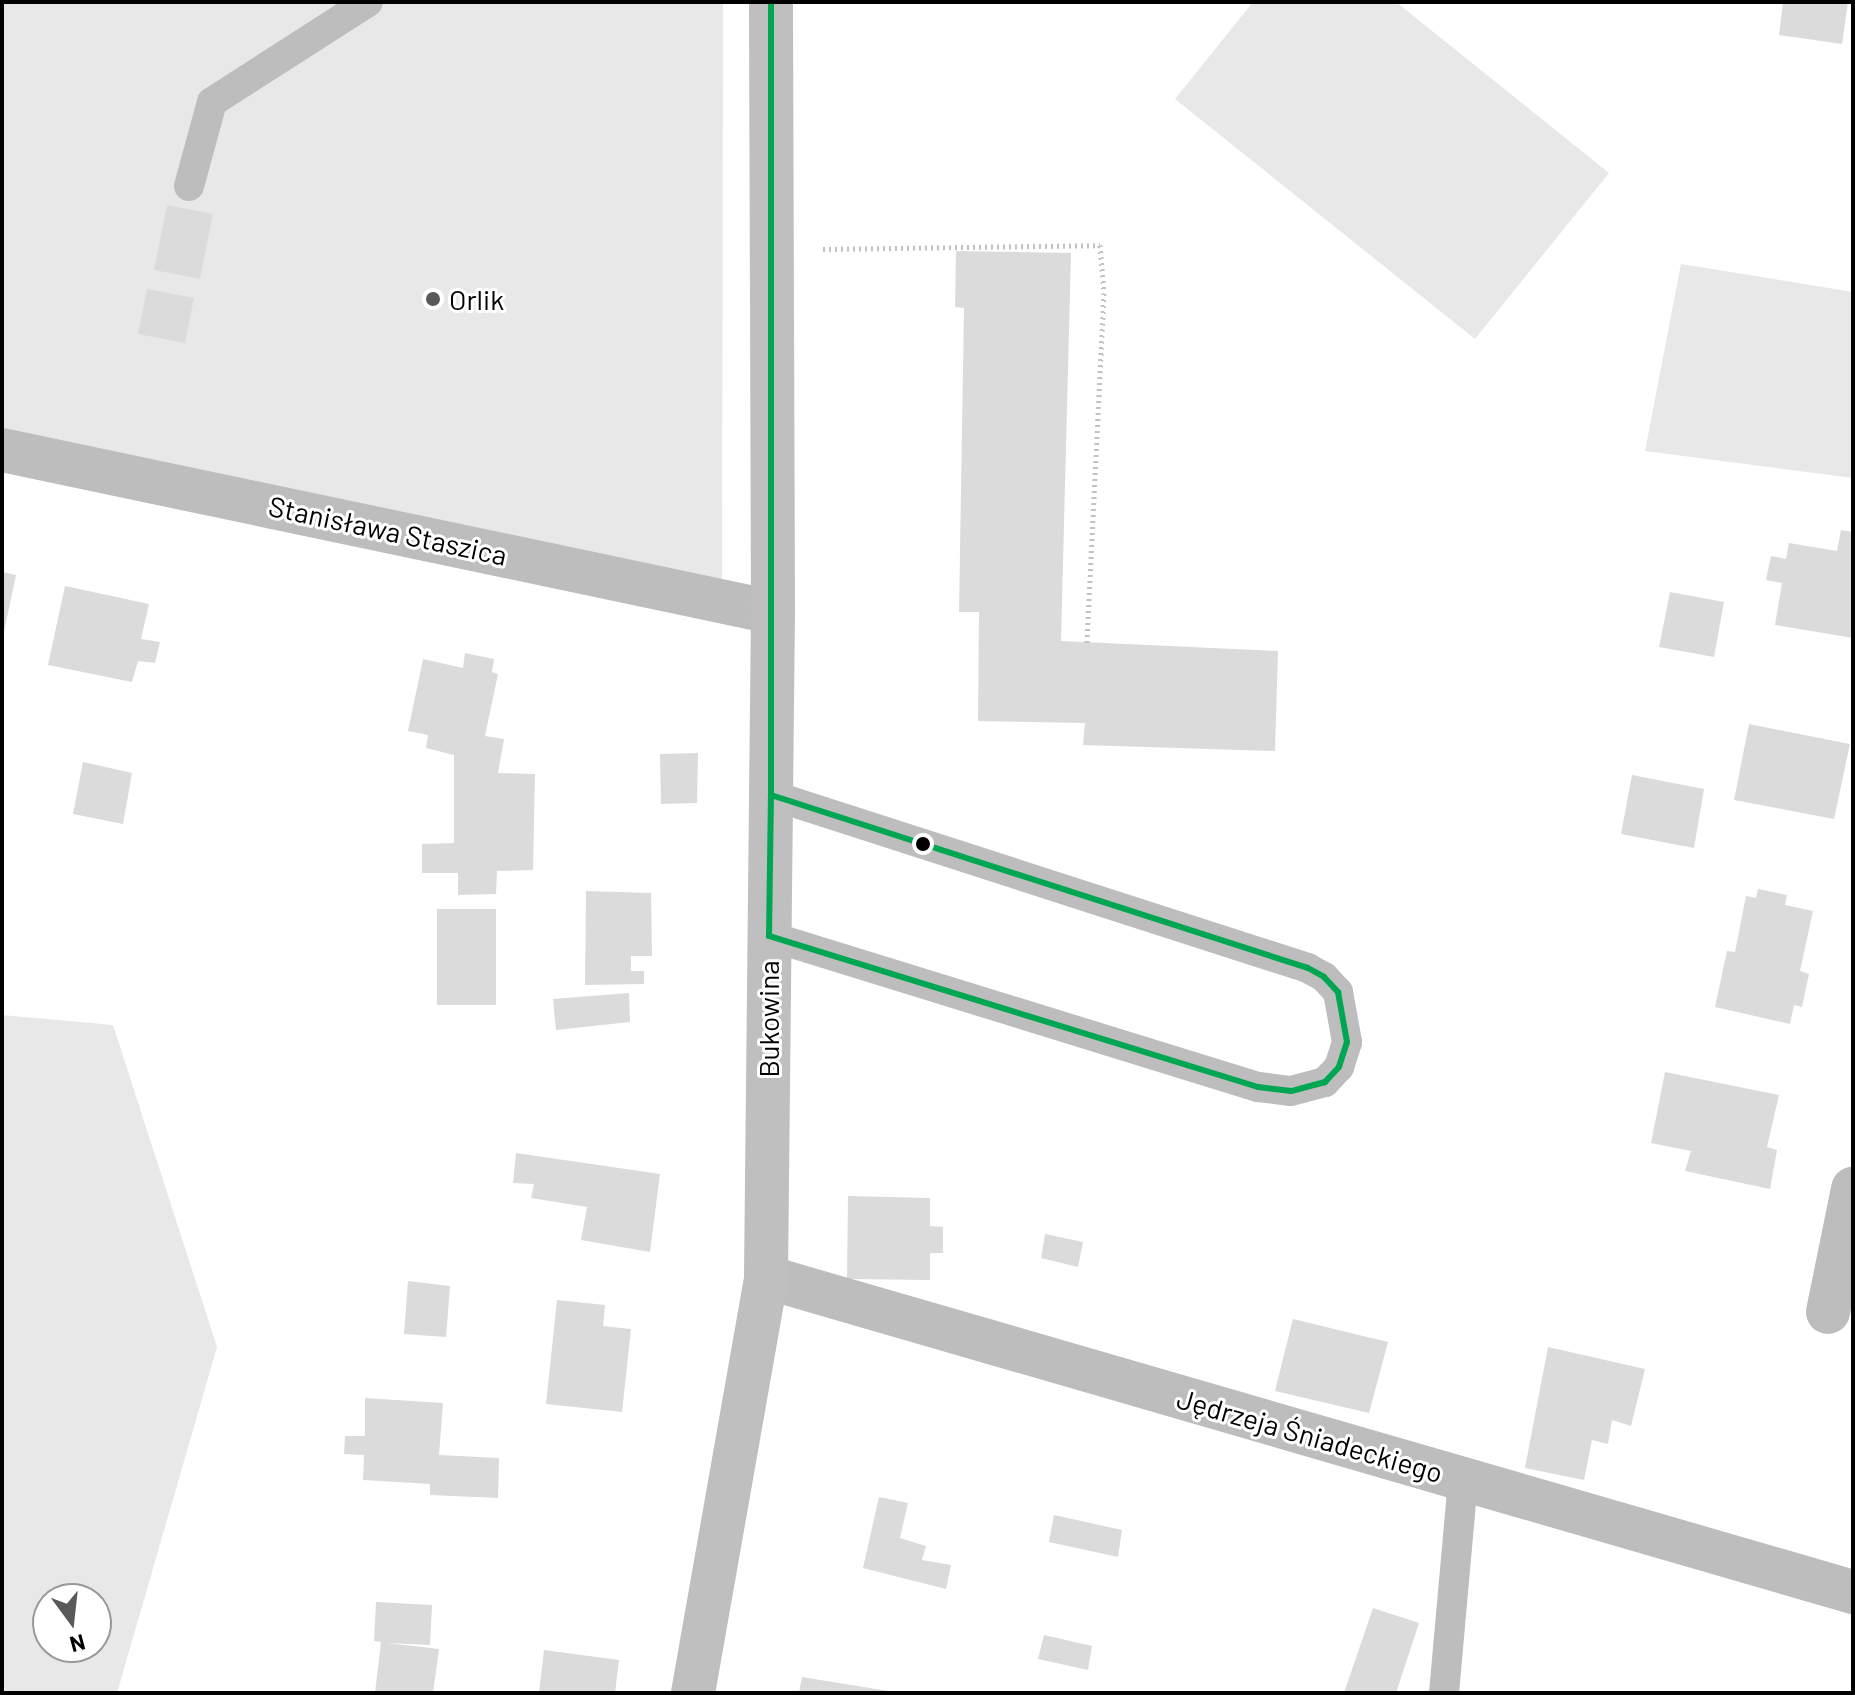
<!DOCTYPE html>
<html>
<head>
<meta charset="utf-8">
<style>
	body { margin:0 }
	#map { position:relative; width:1855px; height:1695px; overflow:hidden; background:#fff; font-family:Barlow,sans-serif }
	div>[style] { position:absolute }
	.green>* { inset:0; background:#e8e8e8 }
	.building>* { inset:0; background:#dbdbdb }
	.path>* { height:5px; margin-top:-2.5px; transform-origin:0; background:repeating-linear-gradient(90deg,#c2c2c2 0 2px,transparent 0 6px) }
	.lane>* { height:30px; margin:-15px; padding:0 15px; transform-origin:15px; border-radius:15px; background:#bdbdbd }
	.street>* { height:44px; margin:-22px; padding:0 22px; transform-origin:22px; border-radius:22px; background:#bdbdbd }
	.secondary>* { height:44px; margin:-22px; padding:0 22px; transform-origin:22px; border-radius:22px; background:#bfbfbf }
	.bus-1>* { height:6px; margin:-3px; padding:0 3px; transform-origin:3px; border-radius:3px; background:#00a651 }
	.dots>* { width:22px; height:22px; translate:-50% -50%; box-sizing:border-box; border:4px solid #fff; border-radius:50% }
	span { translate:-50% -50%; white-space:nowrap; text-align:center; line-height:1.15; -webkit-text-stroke:6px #fff; paint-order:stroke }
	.poi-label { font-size:28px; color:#000 }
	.left { translate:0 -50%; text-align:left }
	.street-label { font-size:28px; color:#000 }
	.frame { position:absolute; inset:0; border:4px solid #000; pointer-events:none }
	.north { position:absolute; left:32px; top:1583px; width:80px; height:80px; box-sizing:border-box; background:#fff; border:2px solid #999; border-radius:50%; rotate:165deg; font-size:22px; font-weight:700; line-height:32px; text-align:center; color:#000 }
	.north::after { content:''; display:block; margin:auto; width:28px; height:36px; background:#595959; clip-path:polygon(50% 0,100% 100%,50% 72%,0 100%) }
</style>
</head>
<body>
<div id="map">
	<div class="green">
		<div style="clip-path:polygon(2px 2px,723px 2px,722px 600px,2px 450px)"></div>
		<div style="clip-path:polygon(1253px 2px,1396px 2px,1609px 173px,1475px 339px,1175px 99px)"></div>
		<div style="clip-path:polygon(1681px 264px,1853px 292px,1853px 478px,1645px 451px)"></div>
		<div style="clip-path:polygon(evenodd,2px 1015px,113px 1025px,217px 1347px,117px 1693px,2px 1693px,2px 1015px,96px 1599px,96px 1647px,48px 1647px,48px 1599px,96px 1599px)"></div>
	</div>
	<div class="building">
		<div style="clip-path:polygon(1783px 2px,1848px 2px,1842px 44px,1779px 35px)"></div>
		<div style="clip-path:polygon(167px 205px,213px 214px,200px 279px,154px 270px)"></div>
		<div style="clip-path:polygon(956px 251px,1071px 253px,1061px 641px,1278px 651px,1275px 751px,1083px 745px,1085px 723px,978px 721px,979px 612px,959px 612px,964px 308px,955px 307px)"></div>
		<div style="clip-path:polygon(147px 289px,194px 298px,185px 343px,138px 334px)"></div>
		<div style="clip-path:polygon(1841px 530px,1853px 532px,1853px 638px,1775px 625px,1782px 583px,1766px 580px,1771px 556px,1786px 559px,1789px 543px,1837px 551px)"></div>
		<div style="clip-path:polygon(2px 572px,16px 575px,3px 636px,2px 636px)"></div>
		<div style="clip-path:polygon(65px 586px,149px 604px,141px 639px,160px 642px,155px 663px,138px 661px,132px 682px,48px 665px)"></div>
		<div style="clip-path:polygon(1670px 592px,1724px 602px,1714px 657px,1659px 647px)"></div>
		<div style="clip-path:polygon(465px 653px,494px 659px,492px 672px,498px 674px,485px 736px,504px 739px,498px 773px,535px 774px,533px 870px,497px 871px,496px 894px,458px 895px,458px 873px,422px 873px,422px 844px,454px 843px,454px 755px,426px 748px,428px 735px,408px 731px,423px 659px,463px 668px)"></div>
		<div style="clip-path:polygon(1749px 724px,1850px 744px,1834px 819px,1734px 800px)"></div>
		<div style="clip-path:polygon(698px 753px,697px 803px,661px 804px,660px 754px)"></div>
		<div style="clip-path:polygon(83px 762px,132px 773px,123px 824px,73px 814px)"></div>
		<div style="clip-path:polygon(1632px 775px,1704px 789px,1694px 848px,1621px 834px)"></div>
		<div style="clip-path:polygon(1758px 889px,1787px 895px,1785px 905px,1813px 911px,1800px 971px,1809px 974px,1802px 1007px,1794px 1005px,1790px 1024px,1715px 1007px,1727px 951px,1735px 952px,1746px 896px,1756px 898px)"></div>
		<div style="clip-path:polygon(586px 891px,651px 893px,652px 956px,631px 956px,631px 971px,644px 971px,644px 984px,585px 985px)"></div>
		<div style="clip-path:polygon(437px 909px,496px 909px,496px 1005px,437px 1005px)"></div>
		<div style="clip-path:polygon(629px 993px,630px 1022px,556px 1030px,553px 999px)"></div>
		<div style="clip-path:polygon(1665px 1072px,1779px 1095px,1767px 1147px,1777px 1150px,1770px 1189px,1685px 1171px,1691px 1151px,1651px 1143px)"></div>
		<div style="clip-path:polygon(516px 1153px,660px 1174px,650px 1252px,581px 1240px,587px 1207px,531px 1198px,534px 1184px,513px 1183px)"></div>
		<div style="clip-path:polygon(848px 1196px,930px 1198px,930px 1226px,943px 1227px,943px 1253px,930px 1253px,930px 1280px,847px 1279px)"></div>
		<div style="clip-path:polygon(1045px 1234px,1083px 1242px,1078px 1267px,1041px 1258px)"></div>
		<div style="clip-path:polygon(408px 1281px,450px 1286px,446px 1337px,404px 1334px)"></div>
		<div style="clip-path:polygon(557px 1300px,605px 1305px,603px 1326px,631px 1329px,622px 1412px,546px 1404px)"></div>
		<div style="clip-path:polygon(1293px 1319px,1388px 1342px,1369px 1413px,1275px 1391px)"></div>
		<div style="clip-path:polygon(1548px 1347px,1645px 1369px,1631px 1426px,1612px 1420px,1608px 1444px,1592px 1440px,1584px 1480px,1525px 1468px)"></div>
		<div style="clip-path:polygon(365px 1398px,443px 1403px,439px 1455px,499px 1458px,498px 1498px,430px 1495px,430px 1484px,363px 1480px,364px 1455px,344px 1454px,345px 1436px,365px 1436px)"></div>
		<div style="clip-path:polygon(879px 1497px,908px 1503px,900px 1538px,926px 1546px,922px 1560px,951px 1565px,946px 1589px,863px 1568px)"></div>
		<div style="clip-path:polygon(1054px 1515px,1122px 1530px,1118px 1557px,1049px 1542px)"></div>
		<div style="clip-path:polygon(376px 1602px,432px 1605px,430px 1645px,387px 1643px,439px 1649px,433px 1693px,375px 1693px,381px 1642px,374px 1641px)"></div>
		<div style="clip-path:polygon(1373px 1608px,1419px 1623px,1396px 1693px,1344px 1693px)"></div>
		<div style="clip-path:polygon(1044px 1635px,1092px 1646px,1088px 1670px,1038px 1659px)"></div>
		<div style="clip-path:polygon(544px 1650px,619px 1660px,615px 1693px,539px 1693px)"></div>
		<div style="clip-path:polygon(802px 1677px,888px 1691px,888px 1693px,799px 1693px)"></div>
	</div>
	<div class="path">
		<div style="left:823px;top:249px;width:277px;rotate:-0.8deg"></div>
		<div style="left:1100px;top:245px;width:48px;rotate:85.2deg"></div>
		<div style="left:1104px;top:293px;width:350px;rotate:92.8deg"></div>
	</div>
	<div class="lane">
		<div style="left:189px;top:186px;width:87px;rotate:-74.7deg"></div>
		<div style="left:212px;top:102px;width:185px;rotate:-32.7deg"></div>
		<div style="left:769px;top:936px;width:512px;rotate:17.16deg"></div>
		<div style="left:1258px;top:1087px;width:33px;rotate:7deg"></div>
		<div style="left:1291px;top:1091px;width:35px;rotate:-15deg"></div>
		<div style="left:1325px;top:1082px;width:21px;rotate:-47deg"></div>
		<div style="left:1339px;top:1067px;width:26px;rotate:-72deg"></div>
		<div style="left:1347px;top:1042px;width:51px;rotate:-100.2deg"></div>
		<div style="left:1338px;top:992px;width:21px;rotate:-133deg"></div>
		<div style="left:1324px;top:977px;width:18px;rotate:-151deg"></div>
		<div style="left:1308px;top:968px;width:564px;rotate:-162.14deg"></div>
		<div style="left:1444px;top:1693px;width:215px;rotate:-84.9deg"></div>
	</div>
	<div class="street">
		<div style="left:2px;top:450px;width:788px;rotate:11.87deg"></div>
		<div style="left:766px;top:1277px;width:1132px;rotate:16.16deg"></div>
		<div style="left:1828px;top:1312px;width:126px;rotate:-78.5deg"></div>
	</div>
	<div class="secondary">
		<div style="left:693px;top:1693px;width:422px;rotate:-80deg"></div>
		<div style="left:766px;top:1277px;width:665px;rotate:-89.4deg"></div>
		<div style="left:773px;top:612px;width:610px;rotate:-90.19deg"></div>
	</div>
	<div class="bus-1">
		<div style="left:771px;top:2px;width:793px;rotate:90deg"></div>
		<div style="left:771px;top:795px;width:564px;rotate:17.86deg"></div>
		<div style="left:1308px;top:968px;width:18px;rotate:29deg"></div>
		<div style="left:1324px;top:977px;width:21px;rotate:47deg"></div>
		<div style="left:1338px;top:992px;width:51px;rotate:79.8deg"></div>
		<div style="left:1347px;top:1042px;width:26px;rotate:108deg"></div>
		<div style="left:1339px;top:1067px;width:21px;rotate:133deg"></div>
		<div style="left:1325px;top:1082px;width:35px;rotate:165deg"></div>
		<div style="left:1291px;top:1091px;width:33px;rotate:-173deg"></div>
		<div style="left:1258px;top:1087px;width:512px;rotate:-162.84deg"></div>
		<div style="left:769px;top:936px;width:141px;rotate:-89.2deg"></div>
	</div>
	<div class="dots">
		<div style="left:433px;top:299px;background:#595959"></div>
		<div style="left:923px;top:844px;background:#000"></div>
	</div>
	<div class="poi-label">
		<span class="left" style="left:449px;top:299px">Orlik</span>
	</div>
	<div class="street-label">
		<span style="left:388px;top:530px;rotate:12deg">Stanisława Staszica</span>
		<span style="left:768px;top:1019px;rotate:-90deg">Bukowina</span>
		<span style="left:1310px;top:1435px;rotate:16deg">Jędrzeja Śniadeckiego</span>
	</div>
	<div class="frame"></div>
	<div class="north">N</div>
</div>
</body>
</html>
